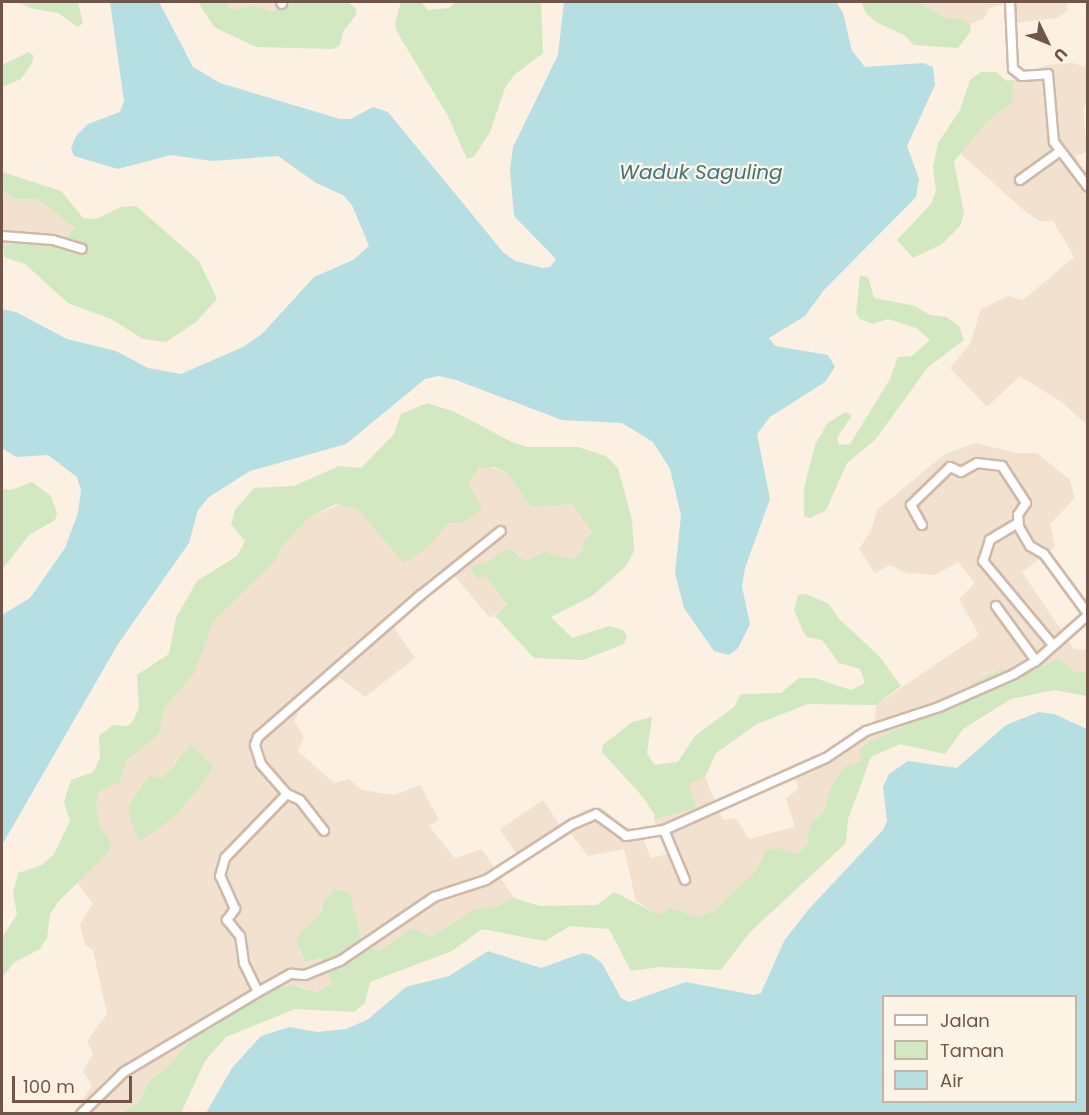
<!DOCTYPE html>
<html>
<head>
<meta charset="utf-8">
<style>
	body { margin:0 }
	#map { position:relative; width:1089px; height:1115px; overflow:hidden; background:#fbf0e1; font-family:Poppins,sans-serif }
	div>[style] { position:absolute }
	.residential>* { inset:0; background:#f2e1cf }
	.green>* { inset:0; background:#d2e8c0 }
	.water>* { inset:0; background:#b6dfe4 }
	.roads { filter:drop-shadow(2px 0 #ceb9ab) drop-shadow(-2px 0 #ceb9ab) drop-shadow(0 2px #ceb9ab) drop-shadow(0 -2px #ceb9ab) }
	.minor>* { height:8px; margin:-4px; padding:0 4px; transform-origin:4px; border-radius:4px; background:#fff }
	span { translate:-50% -50%; white-space:nowrap; text-align:center; line-height:1.15; -webkit-text-stroke:4.5px #fef4e6; paint-order:stroke }
	.water-label { font-size:20px; color:#40767d; font-style:italic }
	.frame { position:absolute; inset:0; border:3px solid #715549; pointer-events:none }
	.legend { position:absolute; left:882px; top:995px; width:195px; height:108px; box-sizing:border-box; background:#fef4e6; border:2px solid #c6b4a7; margin:0; padding:8px 10px; list-style:none; font-size:18px; color:#715549 }
	.legend li { display:flex; align-items:center; gap:12px; height:30px }
	.legend b { width:30px; border:2px solid #c6b4a7 }
	.north { position:absolute; left:1017px; top:12px; width:60px; height:60px; -webkit-text-stroke:4px #fef4e6; paint-order:stroke; rotate:133deg; font-size:16px; font-weight:700; line-height:24px; text-align:center; color:#715549 }
	.north::after { content:''; display:block; margin:auto; width:21px; height:27px; background:#715549; clip-path:polygon(50% 0,100% 100%,50% 72%,0 100%) }
	.scale { position:absolute; left:12px; top:1076px; width:120px; height:27px; box-sizing:border-box; border:3px solid #715549; border-top:0; padding-left:8px; font-size:18px; line-height:21px; white-space:nowrap; color:#715549; -webkit-text-stroke:4px #fef4e6; paint-order:stroke }
</style>
</head>
<body>
<div id="map">
	<div class="residential">
		<div style="clip-path:polygon(226px 2px,343px 2px,293px 3px,273px 12px,253px 5px,232px 10px)"></div>
		<div style="clip-path:polygon(918px 2px,1067px 2px,1068px 10px,1057px 18px,1017px 23px,1014px 4px,1003px 4px,988px 9px,984px 19px,970px 24px,945px 17px)"></div>
		<div style="clip-path:polygon(1074px 63px,1087px 68px,1087px 102px,1083px 107px,1087px 152px,1076px 156px,1082px 170px,1088px 169px,1087px 425px,1063px 403px,1020px 376px,987px 407px,950px 368px,970px 344px,981px 309px,1008px 296px,1023px 300px,1074px 257px,1053px 221px,1040px 221px,1027px 213px,960px 153px,987px 122px,1012px 103px,1013px 80px,1047px 65px)"></div>
		<div style="clip-path:polygon(2px 189px,14px 199px,38px 199px,75px 228px,56px 247px,23px 241px,4px 246px,2px 258px)"></div>
		<div style="clip-path:polygon(976px 443px,1016px 453px,1037px 453px,1070px 480px,1075px 498px,1050px 524px,1055px 547px,1022px 572px,1074px 649px,1087px 650px,1087px 672px,1075px 672px,1059px 660px,1030px 672px,1002px 669px,967px 698px,925px 716px,862px 761px,844px 767px,831px 786px,824px 812px,810px 824px,807px 845px,796px 854px,780px 848px,761px 858px,757px 869px,714px 911px,696px 917px,659px 916px,636px 901px,624px 849px,588px 856px,569px 831px,521px 861px,500px 829px,543px 800px,559px 824px,587px 809px,601px 807px,625px 827px,639px 829px,651px 858px,668px 854px,654px 820px,696px 808px,689px 784px,705px 777px,723px 820px,736px 818px,749px 839px,795px 827px,786px 799px,799px 788px,789px 766px,829px 751px,875px 721px,876px 705px,979px 635px,959px 599px,975px 583px,958px 562px,935px 575px,907px 573px,890px 565px,875px 573px,859px 549px,871px 531px,877px 510px,945px 454px)"></div>
		<div style="clip-path:polygon(evenodd,487px 466px,507px 473px,531px 507px,572px 504px,592px 532px,582px 544px,584px 549px,573px 559px,550px 553px,526px 561px,515px 551px,498px 553px,487px 563px,470px 566px,476px 579px,486px 576px,507px 606px,490px 618px,454px 575px,393px 627px,415px 658px,365px 697px,340px 678px,306px 697px,294px 721px,304px 737px,298px 751px,334px 783px,349px 779px,362px 790px,394px 795px,420px 785px,439px 820px,429px 826px,455px 858px,482px 849px,514px 898px,496px 907px,475px 909px,431px 937px,396px 940px,381px 951px,370px 948px,361px 938px,350px 893px,321px 907px,320px 914px,304px 929px,296px 943px,302px 956px,319px 956px,332px 984px,315px 992px,299px 986px,276px 989px,193px 1037px,169px 1066px,150px 1080px,139px 1102px,119px 1113px,79px 1113px,76px 1109px,92px 1086px,83px 1071px,93px 1054px,87px 1041px,107px 1014px,93px 950px,85px 945px,80px 924px,93px 903px,77px 883px,110px 851px,111px 841px,101px 829px,96px 805px,99px 791px,120px 783px,126px 761px,159px 734px,165px 707px,194px 674px,213px 622px,275px 561px,282px 547px,308px 518px,343px 503px,357px 509px,376px 528px,443px 527px,483px 509px,468px 484px,473px 472px,487px 466px,179px 756px,139px 842px,129px 815px,129px 803px,149px 777px,162px 779px,179px 756px)"></div>
	</div>
	<div class="green">
		<div style="clip-path:polygon(19px 2px,78px 2px,83px 23px,78px 27px,58px 13px,30px 8px)"></div>
		<div style="clip-path:polygon(198px 2px,226px 2px,232px 10px,253px 5px,273px 12px,293px 3px,347px 2px,356px 8px,356px 15px,343px 32px,340px 45px,333px 49px,256px 47px,214px 27px)"></div>
		<div style="clip-path:polygon(401px 2px,421px 2px,428px 10px,449px 8px,456px 2px,541px 2px,543px 53px,514px 75px,505px 88px,490px 132px,474px 157px,467px 159px,448px 116px,397px 32px,395px 24px)"></div>
		<div style="clip-path:polygon(861px 2px,918px 2px,945px 17px,963px 20px,970px 24px,971px 31px,958px 48px,914px 45px,904px 35px,876px 22px,866px 13px)"></div>
		<div style="clip-path:polygon(29px 52px,34px 56px,32px 63px,21px 79px,2px 87px,2px 65px)"></div>
		<div style="clip-path:polygon(981px 72px,996px 72px,1007px 81px,1013px 80px,1012px 103px,987px 122px,954px 161px,964px 214px,960px 226px,942px 244px,913px 258px,897px 240px,931px 204px,936px 191px,933px 167px,938px 143px,960px 110px,970px 80px)"></div>
		<div style="clip-path:polygon(2px 172px,61px 191px,83px 218px,96px 219px,121px 207px,136px 206px,199px 261px,217px 299px,196px 322px,166px 342px,143px 339px,111px 319px,68px 303px,25px 264px,4px 257px,4px 246px,23px 241px,56px 247px,75px 228px,38px 199px,14px 199px,2px 189px)"></div>
		<div style="clip-path:polygon(860px 276px,868px 277px,874px 298px,915px 306px,930px 315px,946px 317px,959px 326px,964px 340px,928px 367px,875px 440px,847px 463px,826px 510px,810px 518px,804px 516px,804px 488px,815px 445px,827px 424px,845px 412px,852px 415px,837px 438px,839px 445px,850px 444px,890px 379px,898px 357px,912px 356px,930px 340px,916px 328px,888px 319px,873px 324px,860px 319px,856px 313px)"></div>
		<div style="clip-path:polygon(427px 403px,455px 412px,512px 442px,527px 447px,578px 447px,606px 456px,618px 468px,632px 520px,634px 551px,626px 566px,592px 596px,551px 617px,572px 638px,609px 626px,623px 630px,627px 637px,624px 644px,583px 660px,534px 658px,495px 616px,507px 605px,486px 576px,476px 579px,470px 566px,487px 563px,498px 553px,511px 549px,526px 561px,545px 552px,573px 559px,583px 550px,582px 544px,592px 532px,572px 504px,531px 507px,507px 473px,494px 467px,479px 468px,468px 483px,483px 509px,463px 522px,449px 523px,428px 547px,404px 563px,357px 509px,336px 504px,308px 518px,282px 547px,275px 561px,213px 622px,194px 674px,165px 707px,159px 734px,126px 761px,120px 783px,99px 791px,96px 805px,101px 829px,111px 841px,110px 851px,58px 902px,50px 914px,47px 938px,40px 949px,15px 962px,2px 977px,2px 938px,17px 914px,13px 893px,18px 873px,42px 865px,54px 854px,70px 821px,64px 802px,71px 780px,93px 772px,100px 758px,99px 736px,113px 725px,128px 726px,133px 721px,139px 708px,137px 675px,169px 654px,176px 618px,197px 581px,237px 556px,245px 541px,231px 524px,235px 510px,254px 488px,294px 486px,339px 466px,361px 468px,394px 434px,401px 414px)"></div>
		<div style="clip-path:polygon(32px 482px,51px 496px,57px 513px,55px 520px,29px 535px,2px 570px,2px 489px,11px 490px)"></div>
		<div style="clip-path:polygon(806px 594px,829px 604px,839px 619px,880px 657px,901px 686px,876px 705px,808px 704px,757px 724px,716px 753px,705px 777px,689px 784px,696px 808px,654px 820px,655px 815px,642px 796px,602px 752px,603px 745px,632px 722px,652px 717px,647px 753px,654px 765px,678px 762px,695px 736px,734px 707px,741px 694px,781px 693px,799px 678px,815px 678px,851px 690px,865px 683px,860px 669px,839px 663px,822px 640px,807px 637px,803px 631px,794px 610px,798px 595px)"></div>
		<div style="clip-path:polygon(1059px 659px,1075px 672px,1087px 672px,1087px 696px,1054px 690px,1011px 699px,963px 729px,945px 754px,900px 744px,871px 757px,848px 819px,846px 843px,749px 933px,721px 970px,660px 967px,631px 971px,609px 929px,570px 926px,545px 941px,482px 929px,452px 951px,370px 982px,365px 1003px,354px 1012px,295px 1009px,226px 1037px,205px 1061px,181px 1113px,119px 1114px,139px 1102px,150px 1080px,169px 1066px,193px 1037px,216px 1023px,276px 989px,292px 985px,315px 992px,332px 984px,320px 957px,306px 962px,296px 943px,298px 935px,320px 914px,325px 899px,336px 889px,350px 893px,361px 938px,370px 948px,380px 951px,412px 928px,431px 937px,475px 909px,496px 907px,514px 898px,540px 906px,597px 905px,614px 892px,659px 915px,670px 908px,696px 917px,714px 911px,757px 869px,765px 851px,780px 848px,796px 854px,807px 845px,810px 824px,824px 812px,831px 786px,844px 767px,862px 761px,859px 751px,869px 742px,967px 698px,972px 683px,1002px 669px,1030px 672px)"></div>
		<div style="clip-path:polygon(191px 745px,213px 766px,204px 782px,174px 817px,139px 842px,129px 815px,129px 804px,149px 776px,162px 778px)"></div>
	</div>
	<div class="water">
		<div style="clip-path:polygon(110px 2px,159px 2px,193px 67px,220px 83px,340px 119px,351px 119px,373px 107px,388px 112px,503px 252px,515px 261px,543px 268px,550px 267px,556px 259px,514px 216px,510px 170px,513px 147px,558px 55px,564px 2px,836px 2px,843px 13px,852px 51px,865px 67px,923px 63px,933px 67px,935px 85px,907px 146px,919px 179px,916px 197px,824px 290px,805px 316px,769px 338px,775px 346px,828px 355px,835px 367px,825px 382px,770px 417px,757px 434px,770px 499px,745px 568px,742px 587px,750px 624px,738px 648px,729px 655px,714px 651px,684px 608px,675px 573px,681px 515px,670px 469px,653px 442px,622px 423px,562px 420px,456px 380px,439px 376px,425px 379px,346px 444px,250px 471px,209px 497px,198px 510px,189px 543px,118px 644px,2px 845px,2px 615px,30px 598px,65px 548px,78px 513px,81px 490px,77px 477px,48px 455px,16px 457px,2px 448px,2px 309px,16px 312px,67px 339px,116px 351px,148px 368px,181px 374px,243px 347px,262px 334px,314px 277px,353px 260px,369px 246px,352px 205px,343px 195px,316px 183px,278px 156px,212px 161px,171px 155px,118px 169px,74px 156px,71px 149px,76px 136px,88px 124px,120px 112px,124px 101px)"></div>
		<div style="clip-path:polygon(evenodd,1039px 712px,1054px 714px,1087px 729px,1087px 1113px,206px 1113px,232px 1068px,261px 1036px,289px 1027px,317px 1032px,346px 1029px,367px 1020px,406px 987px,449px 976px,488px 951px,541px 968px,583px 953px,591px 955px,602px 963px,621px 998px,629px 1002px,686px 982px,754px 995px,761px 993px,784px 941px,808px 910px,883px 830px,887px 821px,883px 787px,889px 774px,908px 761px,957px 768px,1006px 725px,1039px 712px,884px 996px,1076px 996px,1076px 1102px,884px 1102px,884px 996px)"></div>
	</div>
	<div class="roads">
		<div class="minor">
			<div style="left:281px;top:2px;width:2px;rotate:63deg"></div>
			<div style="left:1010px;top:2px;width:67px;rotate:87.4deg"></div>
			<div style="left:1013px;top:69px;width:11px;rotate:38deg"></div>
			<div style="left:1022px;top:76px;width:26px;rotate:-4deg"></div>
			<div style="left:1048px;top:74px;width:68px;rotate:85deg"></div>
			<div style="left:1054px;top:142px;width:56px;rotate:52.9deg"></div>
			<div style="left:1020px;top:180px;width:48px;rotate:-35.7deg"></div>
			<div style="left:2px;top:236px;width:51px;rotate:4.5deg"></div>
			<div style="left:53px;top:240px;width:30px;rotate:17deg"></div>
			<div style="left:1018px;top:523px;width:33px;rotate:149deg"></div>
			<div style="left:990px;top:540px;width:22px;rotate:108deg"></div>
			<div style="left:983px;top:561px;width:109px;rotate:50.2deg"></div>
			<div style="left:922px;top:525px;width:23px;rotate:-119deg"></div>
			<div style="left:911px;top:505px;width:54px;rotate:-44.3deg"></div>
			<div style="left:950px;top:467px;width:12px;rotate:24deg"></div>
			<div style="left:961px;top:472px;width:18px;rotate:-29deg"></div>
			<div style="left:977px;top:463px;width:25px;rotate:7deg"></div>
			<div style="left:1002px;top:466px;width:44px;rotate:57deg"></div>
			<div style="left:1026px;top:503px;width:14px;rotate:124deg"></div>
			<div style="left:1018px;top:515px;width:12px;rotate:85deg"></div>
			<div style="left:1019px;top:527px;width:22px;rotate:60deg"></div>
			<div style="left:1030px;top:546px;width:16px;rotate:30deg"></div>
			<div style="left:1044px;top:554px;width:74px;rotate:53.7deg"></div>
			<div style="left:996px;top:606px;width:68px;rotate:54deg"></div>
			<div style="left:287px;top:794px;width:14px;rotate:25deg"></div>
			<div style="left:300px;top:800px;width:39px;rotate:52deg"></div>
			<div style="left:664px;top:830px;width:54px;rotate:67.2deg"></div>
			<div style="left:258px;top:992px;width:32px;rotate:-116deg"></div>
			<div style="left:244px;top:963px;width:27px;rotate:-98deg"></div>
			<div style="left:240px;top:936px;width:21px;rotate:-129deg"></div>
			<div style="left:227px;top:920px;width:14px;rotate:-54deg"></div>
			<div style="left:235px;top:909px;width:36px;rotate:-114deg"></div>
			<div style="left:220px;top:876px;width:19px;rotate:-74deg"></div>
			<div style="left:225px;top:858px;width:89px;rotate:-45.9deg"></div>
			<div style="left:287px;top:794px;width:40px;rotate:-131deg"></div>
			<div style="left:261px;top:764px;width:20px;rotate:-108deg"></div>
			<div style="left:255px;top:745px;width:9px;rotate:-69deg"></div>
			<div style="left:258px;top:737px;width:216px;rotate:-41.1deg"></div>
			<div style="left:421px;top:595px;width:102px;rotate:-38.7deg"></div>
			<div style="left:81px;top:1114px;width:60px;rotate:-44.3deg"></div>
			<div style="left:124px;top:1072px;width:156px;rotate:-30.8deg"></div>
			<div style="left:258px;top:992px;width:38px;rotate:-29deg"></div>
			<div style="left:291px;top:974px;width:14px;rotate:4deg"></div>
			<div style="left:305px;top:975px;width:38px;rotate:-22deg"></div>
			<div style="left:340px;top:961px;width:114px;rotate:-34.2deg"></div>
			<div style="left:434px;top:897px;width:55px;rotate:-18.1deg"></div>
			<div style="left:486px;top:880px;width:103px;rotate:-32.8deg"></div>
			<div style="left:573px;top:824px;width:25px;rotate:-23deg"></div>
			<div style="left:596px;top:814px;width:37px;rotate:36deg"></div>
			<div style="left:626px;top:836px;width:38px;rotate:-9deg"></div>
			<div style="left:664px;top:830px;width:177px;rotate:-24deg"></div>
			<div style="left:826px;top:758px;width:48px;rotate:-34deg"></div>
			<div style="left:866px;top:731px;width:77px;rotate:-18.2deg"></div>
			<div style="left:939px;top:707px;width:82px;rotate:-23.7deg"></div>
			<div style="left:1014px;top:674px;width:26px;rotate:-31deg"></div>
			<div style="left:1036px;top:661px;width:69px;rotate:-41.5deg"></div>
		</div>
	</div>
	<div class="water-label">
		<span style="left:701px;top:172px">Waduk Saguling</span>
	</div>
	<div class="frame"></div>
	<ul class="legend">
	<li><b style="height:8px;background:#fff"></b>Jalan</li>
	<li><b style="height:16px;background:#d2e8c0"></b>Taman</li>
	<li><b style="height:16px;background:#b6dfe4"></b>Air</li>
	</ul>
	<div class="north">U</div>
	<div class="scale">100 m</div>
</div>
</body>
</html>
